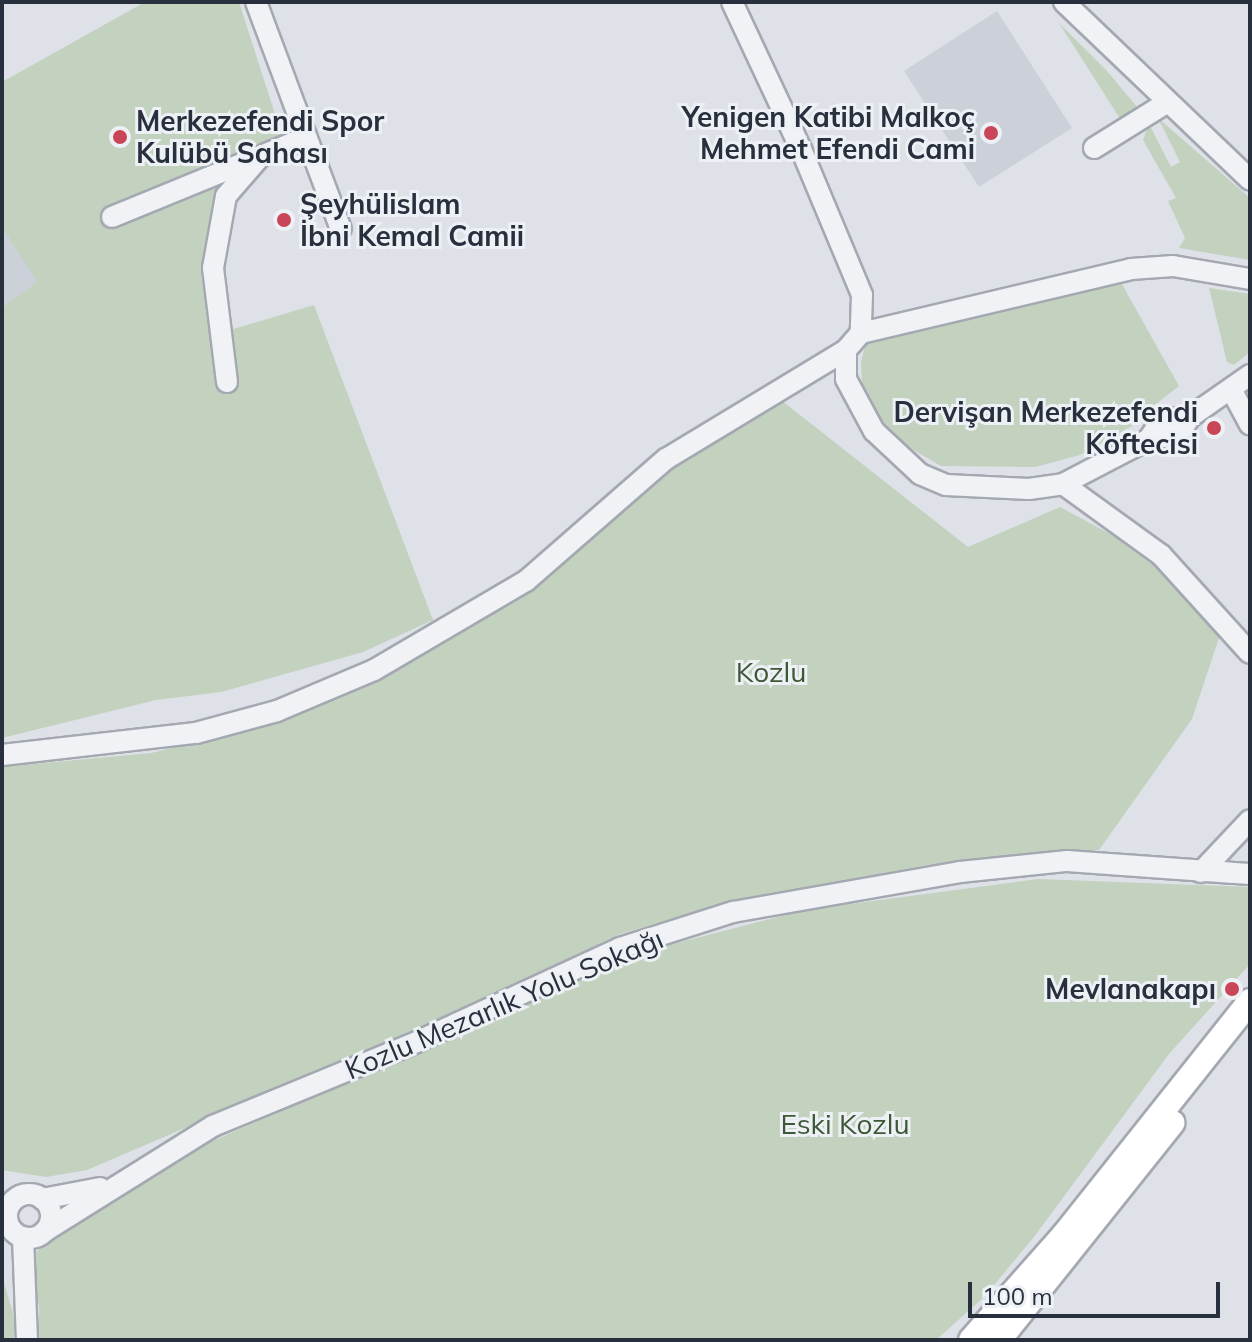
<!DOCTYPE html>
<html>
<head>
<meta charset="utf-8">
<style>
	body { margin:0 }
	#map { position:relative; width:1252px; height:1342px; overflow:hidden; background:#dee1e7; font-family:Mulish,sans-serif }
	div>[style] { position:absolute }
	.built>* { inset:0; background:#ccd0d9 }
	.green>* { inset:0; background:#c3d1bf }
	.roads { filter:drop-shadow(2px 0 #a4a8b1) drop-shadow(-2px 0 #a4a8b1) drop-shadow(0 2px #a4a8b1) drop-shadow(0 -2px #a4a8b1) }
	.minor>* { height:20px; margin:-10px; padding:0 10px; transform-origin:10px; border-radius:10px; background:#f0f2f5 }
	.minor>.ring { margin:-10px; padding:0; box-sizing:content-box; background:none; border:20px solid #f0f2f5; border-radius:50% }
	.major>* { height:24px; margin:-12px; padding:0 12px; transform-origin:12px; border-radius:12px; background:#fff }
	.dots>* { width:22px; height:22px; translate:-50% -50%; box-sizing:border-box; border:4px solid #edf0f5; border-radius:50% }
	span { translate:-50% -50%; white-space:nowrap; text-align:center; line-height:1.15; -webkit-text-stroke:6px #edf0f5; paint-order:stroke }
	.poi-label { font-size:28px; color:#282f3d; font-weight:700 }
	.right { translate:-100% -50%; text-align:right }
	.left { translate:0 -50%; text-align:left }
	.park-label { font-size:28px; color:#3c5835 }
	.street-label { font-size:28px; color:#282f3d }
	.frame { position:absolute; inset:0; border:4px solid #282f3d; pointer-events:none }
	.scale { position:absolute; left:968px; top:1282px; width:252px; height:36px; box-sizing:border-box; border:4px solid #282f3d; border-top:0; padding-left:10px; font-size:24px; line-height:28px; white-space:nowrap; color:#282f3d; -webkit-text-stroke:6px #edf0f5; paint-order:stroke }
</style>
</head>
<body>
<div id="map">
	<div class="built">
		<div style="clip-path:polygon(997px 11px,1072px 128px,979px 187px,904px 71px)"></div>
		<div style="clip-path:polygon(2px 227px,38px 282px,2px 308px)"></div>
	</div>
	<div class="green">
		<div style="clip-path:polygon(145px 2px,239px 2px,283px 139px,221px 187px,201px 272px,210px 336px,314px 305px,433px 620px,363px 652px,221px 692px,156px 700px,2px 738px,2px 308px,37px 282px,2px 227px,2px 82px)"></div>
		<div style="clip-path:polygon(1059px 23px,1107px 71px,1138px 108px,1121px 120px)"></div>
		<div style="clip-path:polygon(1158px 118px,1250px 198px,1250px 260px,1179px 248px,1185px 238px,1168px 201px,1176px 198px,1143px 140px,1149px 124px,1171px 167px,1180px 162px)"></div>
		<div style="clip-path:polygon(1119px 279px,1179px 386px,1147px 411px,1146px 418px,1080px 455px,1035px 467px,941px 466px,900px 442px,872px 409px,862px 386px,861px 362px,865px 346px,881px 336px)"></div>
		<div style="clip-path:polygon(1209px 288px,1250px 294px,1250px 352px,1234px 365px,1227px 362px)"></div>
		<div style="clip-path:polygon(777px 397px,968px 547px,1060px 507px,1112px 535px,1162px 572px,1220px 635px,1192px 719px,1099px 850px,928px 865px,721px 904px,620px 934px,467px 1007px,87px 1170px,46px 1177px,2px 1170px,2px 767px,151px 753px,289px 719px,482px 619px,555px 566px,668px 470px)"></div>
		<div style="clip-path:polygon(1038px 879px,1250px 887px,1250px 964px,1169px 1054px,1034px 1237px,984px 1297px,936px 1340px,38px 1340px,39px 1305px,29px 1258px,117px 1183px,646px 951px,805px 910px)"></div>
		<div style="clip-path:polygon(2px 1276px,16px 1323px,13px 1340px,2px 1340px)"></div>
	</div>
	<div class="roads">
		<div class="minor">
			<div style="left:256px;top:2px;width:242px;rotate:69.5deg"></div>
			<div style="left:732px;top:2px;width:162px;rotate:64.9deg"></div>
			<div style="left:801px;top:149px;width:158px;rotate:67.3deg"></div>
			<div style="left:862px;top:295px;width:38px;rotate:92deg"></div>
			<div style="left:1064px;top:2px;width:257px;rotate:43.7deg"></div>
			<div style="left:1094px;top:148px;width:87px;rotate:-31.9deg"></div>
			<div style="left:112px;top:217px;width:209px;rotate:-22.3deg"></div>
			<div style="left:846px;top:350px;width:29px;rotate:90deg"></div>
			<div style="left:846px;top:379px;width:59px;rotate:61.7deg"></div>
			<div style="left:874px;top:431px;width:63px;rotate:43.1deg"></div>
			<div style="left:920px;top:474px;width:28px;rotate:23deg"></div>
			<div style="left:946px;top:485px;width:83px;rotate:2.8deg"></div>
			<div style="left:1029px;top:489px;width:34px;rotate:-8deg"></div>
			<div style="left:1063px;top:484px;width:97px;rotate:-27.6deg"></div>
			<div style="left:1149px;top:439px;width:24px;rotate:-57deg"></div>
			<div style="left:1162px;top:419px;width:28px;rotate:-4deg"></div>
			<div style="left:1190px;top:417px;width:73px;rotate:-35deg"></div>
			<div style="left:227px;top:382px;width:115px;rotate:-97deg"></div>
			<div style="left:213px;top:268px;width:73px;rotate:-79.8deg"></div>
			<div style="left:226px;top:196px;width:49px;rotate:-49.1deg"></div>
			<div style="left:1231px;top:389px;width:40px;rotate:62deg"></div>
			<div style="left:1149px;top:439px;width:29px;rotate:-8deg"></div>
			<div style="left:1178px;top:435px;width:22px;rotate:-56deg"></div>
			<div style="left:1063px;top:484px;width:121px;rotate:35.9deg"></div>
			<div style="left:1161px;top:555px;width:132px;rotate:47.8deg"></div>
			<div style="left:2px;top:755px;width:195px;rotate:-6.5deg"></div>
			<div style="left:196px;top:733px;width:84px;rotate:-15.2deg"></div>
			<div style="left:277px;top:711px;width:105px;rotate:-22.9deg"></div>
			<div style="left:374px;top:670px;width:176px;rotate:-30.4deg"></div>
			<div style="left:526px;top:581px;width:186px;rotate:-41.1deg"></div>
			<div style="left:666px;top:459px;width:210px;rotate:-31.2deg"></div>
			<div style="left:846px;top:350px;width:23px;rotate:-49deg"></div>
			<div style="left:861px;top:333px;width:277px;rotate:-13.3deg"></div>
			<div style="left:1131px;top:269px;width:42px;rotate:-4.1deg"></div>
			<div style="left:1173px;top:266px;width:78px;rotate:9.6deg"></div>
			<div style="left:1201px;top:872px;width:71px;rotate:-46.7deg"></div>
			<div class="ring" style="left:7px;top:1194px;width:24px;height:24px"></div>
			<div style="left:42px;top:1199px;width:59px;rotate:-10.7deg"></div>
			<div style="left:45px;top:1231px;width:198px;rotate:-32deg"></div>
			<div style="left:213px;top:1126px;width:223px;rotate:-22.4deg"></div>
			<div style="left:419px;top:1041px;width:221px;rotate:-24.8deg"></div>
			<div style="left:620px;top:948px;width:119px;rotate:-17.7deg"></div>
			<div style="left:733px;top:912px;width:230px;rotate:-10deg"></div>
			<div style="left:960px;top:872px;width:108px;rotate:-5.9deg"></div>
			<div style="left:1067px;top:861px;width:183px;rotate:4.1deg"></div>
			<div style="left:23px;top:1237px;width:103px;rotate:87.8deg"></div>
		</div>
		<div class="major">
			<div style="left:971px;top:1340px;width:140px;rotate:-48.5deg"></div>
			<div style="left:1064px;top:1235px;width:299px;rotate:-51.5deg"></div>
			<div style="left:999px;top:1340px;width:278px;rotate:-51.4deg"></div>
		</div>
	</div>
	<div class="dots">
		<div style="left:991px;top:133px;background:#c94658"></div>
		<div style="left:120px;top:137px;background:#c94658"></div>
		<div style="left:284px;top:220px;background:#c94658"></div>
		<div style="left:1214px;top:428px;background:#c94658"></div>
		<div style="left:1232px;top:989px;background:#c94658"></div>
	</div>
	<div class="poi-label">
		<span class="right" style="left:975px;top:133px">Yenigen Katibi Malkoç<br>Mehmet Efendi Cami</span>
		<span class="left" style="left:136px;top:137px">Merkezefendi Spor<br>Kulübü Sahası</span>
		<span class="left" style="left:300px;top:220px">Şeyhülislam<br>İbni Kemal Camii</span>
		<span class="right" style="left:1198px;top:428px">Dervişan Merkezefendi<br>Köftecisi</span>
		<span class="right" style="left:1216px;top:989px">Mevlanakapı</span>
	</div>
	<div class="park-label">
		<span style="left:771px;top:672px">Kozlu</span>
		<span style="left:845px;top:1124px">Eski Kozlu</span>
	</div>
	<div class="street-label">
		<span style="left:504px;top:1004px;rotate:-23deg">Kozlu Mezarlık Yolu Sokağı</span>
	</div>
	<div class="frame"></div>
	<div class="scale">100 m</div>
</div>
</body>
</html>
